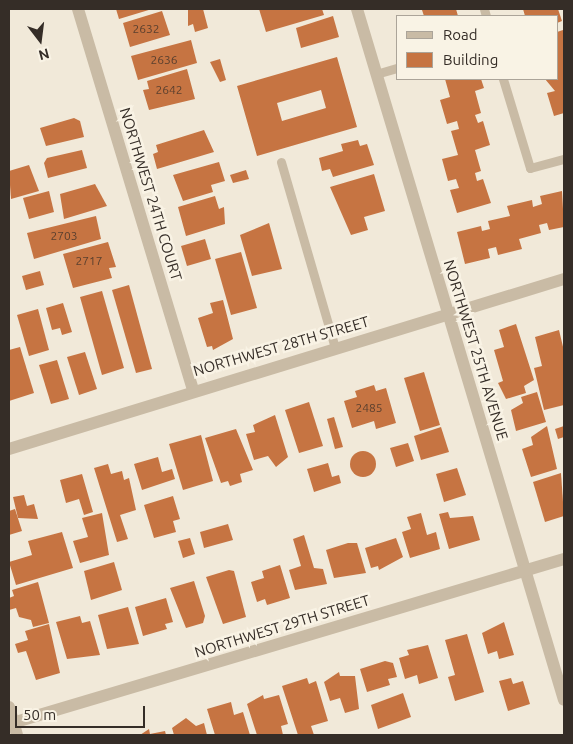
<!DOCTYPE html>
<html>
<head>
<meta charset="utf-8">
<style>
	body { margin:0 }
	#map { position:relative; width:573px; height:744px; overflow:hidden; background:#f1e9d9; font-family:Ubuntu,sans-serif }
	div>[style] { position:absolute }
	.building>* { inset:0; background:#c67442 }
	.round { border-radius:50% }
	.service>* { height:9px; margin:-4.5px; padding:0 4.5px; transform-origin:4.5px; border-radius:4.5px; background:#c9bba5 }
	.minor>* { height:12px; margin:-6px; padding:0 6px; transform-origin:6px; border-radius:6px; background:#c9bba5 }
	.tertiary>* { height:12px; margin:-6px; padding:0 6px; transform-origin:6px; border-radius:6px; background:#c9bba5 }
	span { translate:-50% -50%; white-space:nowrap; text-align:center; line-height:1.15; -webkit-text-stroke:5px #f9f3e5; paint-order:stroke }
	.number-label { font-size:12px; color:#593f2e }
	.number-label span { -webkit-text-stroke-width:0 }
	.street-label { font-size:15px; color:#352d27 }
	.frame { position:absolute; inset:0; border:10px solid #352d27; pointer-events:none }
	.legend { position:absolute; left:396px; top:15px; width:162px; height:65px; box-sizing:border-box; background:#f9f3e5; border:1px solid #aba499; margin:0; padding:6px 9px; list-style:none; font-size:15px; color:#352d27 }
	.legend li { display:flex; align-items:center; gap:10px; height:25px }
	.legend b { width:25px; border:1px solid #aba499 }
	.north { position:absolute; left:15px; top:15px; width:50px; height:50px; -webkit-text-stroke:4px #f9f3e5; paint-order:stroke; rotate:165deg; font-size:14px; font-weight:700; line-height:20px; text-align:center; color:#352d27 }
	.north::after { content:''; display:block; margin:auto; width:18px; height:22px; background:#352d27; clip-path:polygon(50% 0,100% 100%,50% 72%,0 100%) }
	.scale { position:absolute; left:15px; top:706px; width:130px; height:22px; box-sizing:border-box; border:2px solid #352d27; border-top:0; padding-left:6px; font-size:15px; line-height:18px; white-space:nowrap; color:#352d27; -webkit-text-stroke:4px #f9f3e5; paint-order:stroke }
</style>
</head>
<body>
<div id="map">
	<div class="building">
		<div style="clip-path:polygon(116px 9px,152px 9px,119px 19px)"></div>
		<div style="clip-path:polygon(188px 9px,203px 9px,208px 28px,195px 32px,193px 24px,188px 26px)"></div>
		<div style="clip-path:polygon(259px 9px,322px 9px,324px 15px,266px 32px)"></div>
		<div style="clip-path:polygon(415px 9px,456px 9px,458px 16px,424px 16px,422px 10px)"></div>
		<div style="clip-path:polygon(523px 9px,558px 9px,562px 21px,557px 23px,557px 16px,525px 16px)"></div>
		<div style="clip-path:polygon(162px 11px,170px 35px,130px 47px,123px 23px)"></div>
		<div style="clip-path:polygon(333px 16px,339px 37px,301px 48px,296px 28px)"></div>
		<div style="clip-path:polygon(563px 30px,564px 113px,554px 116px,547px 93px,555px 91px,545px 79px,557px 79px,557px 32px)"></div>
		<div style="clip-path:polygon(191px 40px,197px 63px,138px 80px,131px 56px)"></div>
		<div style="clip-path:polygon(evenodd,337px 57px,357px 127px,257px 156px,237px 86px,337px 57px,321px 90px,326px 108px,282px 121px,277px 103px,321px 90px)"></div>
		<div style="clip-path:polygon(220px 59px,226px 80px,220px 82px,210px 62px)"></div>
		<div style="clip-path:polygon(187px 69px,195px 99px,149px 110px,143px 90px,149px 89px,147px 81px)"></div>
		<div style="clip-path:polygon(445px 79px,481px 79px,484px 88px,475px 91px,481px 113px,475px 115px,478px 123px,483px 121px,490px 145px,475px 150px,481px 171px,475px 173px,477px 181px,483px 179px,491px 203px,457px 213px,450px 190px,459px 188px,456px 179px,448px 181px,442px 159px,458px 155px,451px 131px,459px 129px,457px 121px,447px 124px,440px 100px,450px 97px)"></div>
		<div style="clip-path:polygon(74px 118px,80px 121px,84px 137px,46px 146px,40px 128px)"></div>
		<div style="clip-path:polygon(204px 130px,214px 152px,157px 169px,153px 154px,158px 152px,156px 145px)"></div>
		<div style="clip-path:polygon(358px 140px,360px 146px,367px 144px,374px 165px,333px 177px,330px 169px,322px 171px,319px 158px,343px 151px,341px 144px)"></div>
		<div style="clip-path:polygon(82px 150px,87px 168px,48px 178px,44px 163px,47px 158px)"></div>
		<div style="clip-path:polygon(219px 162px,225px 181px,211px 185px,213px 192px,183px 201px,173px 175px)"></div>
		<div style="clip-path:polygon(29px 165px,39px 191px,11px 199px,9px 171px)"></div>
		<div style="clip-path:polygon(246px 170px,249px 179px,233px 183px,230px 175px)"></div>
		<div style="clip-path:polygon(374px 174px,385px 211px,364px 217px,368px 230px,351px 235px,330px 187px)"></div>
		<div style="clip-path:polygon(95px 184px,107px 206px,64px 219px,60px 194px)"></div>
		<div style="clip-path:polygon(49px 191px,54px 212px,29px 219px,23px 198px)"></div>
		<div style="clip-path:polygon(562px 191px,564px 227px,549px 230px,547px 223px,539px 225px,541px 233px,519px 239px,522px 249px,498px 255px,496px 247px,488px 249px,490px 258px,465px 264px,457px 232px,481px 226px,482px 231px,490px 229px,488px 221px,510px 216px,507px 206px,532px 200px,533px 207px,542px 204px,540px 196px)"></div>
		<div style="clip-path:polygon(215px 196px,219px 209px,224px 207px,225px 224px,186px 236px,178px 207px)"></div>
		<div style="clip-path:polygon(96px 216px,101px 239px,34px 259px,27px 233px)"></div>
		<div style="clip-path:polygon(269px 223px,282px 269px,252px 276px,240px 235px)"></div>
		<div style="clip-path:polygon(205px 239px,211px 259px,187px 266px,181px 246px)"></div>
		<div style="clip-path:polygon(108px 242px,116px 267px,109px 268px,112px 278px,73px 288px,63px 254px)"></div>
		<div style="clip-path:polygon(241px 252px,257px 308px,231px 315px,215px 259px)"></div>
		<div style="clip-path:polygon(40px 271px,44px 285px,26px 290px,22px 276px)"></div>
		<div style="clip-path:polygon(129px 285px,152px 369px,136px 373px,112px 290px)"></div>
		<div style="clip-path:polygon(102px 291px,124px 368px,102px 375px,80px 297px)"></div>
		<div style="clip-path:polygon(223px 300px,233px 339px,213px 350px,212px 346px,207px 347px,198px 318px,213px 313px,210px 303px)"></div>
		<div style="clip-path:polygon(63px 303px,72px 332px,62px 335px,60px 328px,52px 330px,46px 308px)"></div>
		<div style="clip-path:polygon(38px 309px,49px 350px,29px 356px,17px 315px)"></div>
		<div style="clip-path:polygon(516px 324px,534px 380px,524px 386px,526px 393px,506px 399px,498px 383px,503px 381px,494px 350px,504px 347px,499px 330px)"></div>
		<div style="clip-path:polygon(559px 330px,564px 351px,564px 405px,544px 410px,534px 368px,542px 366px,535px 337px)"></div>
		<div style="clip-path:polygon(20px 347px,34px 393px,9px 401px,9px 350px)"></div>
		<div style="clip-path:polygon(85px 352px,97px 389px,79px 395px,67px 357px)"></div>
		<div style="clip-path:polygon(57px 360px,69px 399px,51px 404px,39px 365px)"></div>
		<div style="clip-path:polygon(424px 372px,440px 425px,420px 431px,404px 378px)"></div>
		<div style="clip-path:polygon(374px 385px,376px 391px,386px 388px,396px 423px,376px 429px,374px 421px,352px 428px,344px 401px,357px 397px,355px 391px)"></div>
		<div style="clip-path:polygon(537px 392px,546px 422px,516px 431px,511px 410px,523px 403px,521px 397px)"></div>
		<div style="clip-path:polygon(309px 402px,323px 446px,299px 453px,285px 410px)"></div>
		<div style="clip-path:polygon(275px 415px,288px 457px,276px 467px,268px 456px,254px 460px,246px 434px,255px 432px,253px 425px)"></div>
		<div style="clip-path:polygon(334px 417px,343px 447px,335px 449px,327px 419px)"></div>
		<div style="clip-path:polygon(547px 426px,557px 469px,531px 477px,522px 449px,533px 445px,531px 437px)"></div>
		<div style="clip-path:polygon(564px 426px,564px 437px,558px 439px,555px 429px)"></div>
		<div style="clip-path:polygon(441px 427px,449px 452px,421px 460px,414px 436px)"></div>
		<div style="clip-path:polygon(236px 429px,253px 470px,240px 474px,242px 482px,230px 486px,228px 481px,221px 483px,205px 438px)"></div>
		<div style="clip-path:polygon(201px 435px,213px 481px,183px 490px,169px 444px)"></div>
		<div style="clip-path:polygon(408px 443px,414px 461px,396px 467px,390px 448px)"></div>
		<div class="round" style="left:350px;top:451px;width:26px;height:26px"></div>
		<div style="clip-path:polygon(158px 457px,162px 472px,172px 469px,175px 479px,142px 490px,134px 464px)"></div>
		<div style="clip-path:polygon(328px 463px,332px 477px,339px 475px,341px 483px,314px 492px,307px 469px)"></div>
		<div style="clip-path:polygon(108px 464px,111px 474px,122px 471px,124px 480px,129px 478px,136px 510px,120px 515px,128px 539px,117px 542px,94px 468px)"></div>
		<div style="clip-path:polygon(457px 468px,466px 495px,444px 502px,436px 474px)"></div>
		<div style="clip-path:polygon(561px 473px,564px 516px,545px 522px,533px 482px)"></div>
		<div style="clip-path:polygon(82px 474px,93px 512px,84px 515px,79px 499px,66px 503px,60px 480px)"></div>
		<div style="clip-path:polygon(24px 495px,27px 506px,34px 504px,38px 519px,18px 518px,13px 497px)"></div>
		<div style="clip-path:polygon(173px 496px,180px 519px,173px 521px,176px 532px,154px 538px,144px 505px)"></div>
		<div style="clip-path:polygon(15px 509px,22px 531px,9px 535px,9px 511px)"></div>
		<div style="clip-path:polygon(448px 512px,450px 518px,473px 516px,480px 540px,449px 549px,439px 514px)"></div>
		<div style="clip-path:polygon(102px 513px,109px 555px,80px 563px,73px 541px,88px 537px,82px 518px)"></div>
		<div style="clip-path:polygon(421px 513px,427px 535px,436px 532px,440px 549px,410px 558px,402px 532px,411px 529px,407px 517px)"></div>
		<div style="clip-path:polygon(228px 524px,233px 540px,204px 548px,200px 532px)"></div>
		<div style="clip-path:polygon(62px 532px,73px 568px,16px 585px,9px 562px,32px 555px,28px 541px)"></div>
		<div style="clip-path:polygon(304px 535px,314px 568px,323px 569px,327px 584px,295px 590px,289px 570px,301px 566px,293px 539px)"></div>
		<div style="clip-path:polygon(190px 538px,195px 554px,183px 558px,178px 541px)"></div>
		<div style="clip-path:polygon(396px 538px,403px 557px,379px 570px,378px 566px,371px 568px,365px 548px)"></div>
		<div style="clip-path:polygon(348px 543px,357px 543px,366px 573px,334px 578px,326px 550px)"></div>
		<div style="clip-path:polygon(114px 562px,122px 590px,91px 600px,84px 571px)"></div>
		<div style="clip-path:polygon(280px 565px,290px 598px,267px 605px,265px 599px,257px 602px,251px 582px,264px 578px,262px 571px)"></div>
		<div style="clip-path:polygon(229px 570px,234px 571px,246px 617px,223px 624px,206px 577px)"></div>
		<div style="clip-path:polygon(194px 581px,205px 616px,203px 623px,186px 628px,170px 588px)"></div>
		<div style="clip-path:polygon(38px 582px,49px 623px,33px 627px,31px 620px,19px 617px,16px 608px,9px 610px,9px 598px,14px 596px,12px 590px)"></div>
		<div style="clip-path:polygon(166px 598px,173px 622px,165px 624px,167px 629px,143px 636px,135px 607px)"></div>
		<div style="clip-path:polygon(128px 607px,139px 644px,107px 649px,98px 615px)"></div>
		<div style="clip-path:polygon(80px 616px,82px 623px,90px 621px,100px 655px,67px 659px,56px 622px)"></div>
		<div style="clip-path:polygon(504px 622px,514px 655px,499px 659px,497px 651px,488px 654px,482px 633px)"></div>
		<div style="clip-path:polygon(49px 624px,60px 673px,36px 680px,26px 651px,18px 653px,15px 644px,28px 640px,25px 631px)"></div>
		<div style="clip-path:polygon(467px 634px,484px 692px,455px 701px,448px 677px,455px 675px,445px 640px)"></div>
		<div style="clip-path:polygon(428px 645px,438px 678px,419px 684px,417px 675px,405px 679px,399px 658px,409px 655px,407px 650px)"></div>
		<div style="clip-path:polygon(385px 661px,393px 663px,397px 677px,388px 679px,390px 685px,367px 692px,360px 669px)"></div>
		<div style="clip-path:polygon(339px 672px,340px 676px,355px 676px,359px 709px,345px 713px,340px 698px,330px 701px,324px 682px)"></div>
		<div style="clip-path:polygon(307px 678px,309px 684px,316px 681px,328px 721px,311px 726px,314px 735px,298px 735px,282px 686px)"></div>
		<div style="clip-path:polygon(511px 678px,513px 684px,523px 681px,530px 704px,508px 711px,499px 681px)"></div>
		<div style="clip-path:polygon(403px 693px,411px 717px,378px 729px,371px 705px)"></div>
		<div style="clip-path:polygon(263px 695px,264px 699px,279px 695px,288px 724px,281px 726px,283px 735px,257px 735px,247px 704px)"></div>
		<div style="clip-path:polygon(231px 702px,234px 715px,243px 712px,250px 735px,215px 735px,207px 709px)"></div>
		<div style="clip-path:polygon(186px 718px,196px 726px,204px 723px,207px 735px,174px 735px,172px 728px)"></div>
		<div style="clip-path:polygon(149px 729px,150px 734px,165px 731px,166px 735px,140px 735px)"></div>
	</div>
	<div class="service">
		<div style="left:484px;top:9px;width:7px;rotate:74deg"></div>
		<div style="left:376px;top:74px;width:22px;rotate:-16deg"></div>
		<div style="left:503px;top:79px;width:93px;rotate:73.1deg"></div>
		<div style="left:530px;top:168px;width:35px;rotate:-15deg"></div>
		<div style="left:281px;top:162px;width:194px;rotate:73.8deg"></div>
	</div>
	<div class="minor">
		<div style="left:78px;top:9px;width:397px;rotate:73.2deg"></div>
		<div style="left:357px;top:9px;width:721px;rotate:73.32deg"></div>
		<div style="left:9px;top:707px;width:29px;rotate:74deg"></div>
		<div style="left:9px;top:724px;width:579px;rotate:-16.56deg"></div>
	</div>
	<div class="tertiary">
		<div style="left:9px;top:449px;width:580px;rotate:-17.03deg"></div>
	</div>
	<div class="number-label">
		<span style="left:146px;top:29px">2632</span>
		<span style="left:164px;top:60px">2636</span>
		<span style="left:169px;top:90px">2642</span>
		<span style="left:64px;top:236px">2703</span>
		<span style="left:89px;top:261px">2717</span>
		<span style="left:369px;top:408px">2485</span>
	</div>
	<div class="street-label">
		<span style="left:151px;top:194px;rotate:73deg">NORTHWEST 24TH COURT</span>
		<span style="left:281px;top:346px;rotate:-16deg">NORTHWEST 28TH STREET</span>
		<span style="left:476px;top:350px;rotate:73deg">NORTHWEST 25TH AVENUE</span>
		<span style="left:282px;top:626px;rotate:-17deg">NORTHWEST 29TH STREET</span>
	</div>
	<div class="frame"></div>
	<ul class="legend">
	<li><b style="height:6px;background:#c9bba5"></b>Road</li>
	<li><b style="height:14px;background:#c67442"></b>Building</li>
	</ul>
	<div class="north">N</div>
	<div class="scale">50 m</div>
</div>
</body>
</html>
